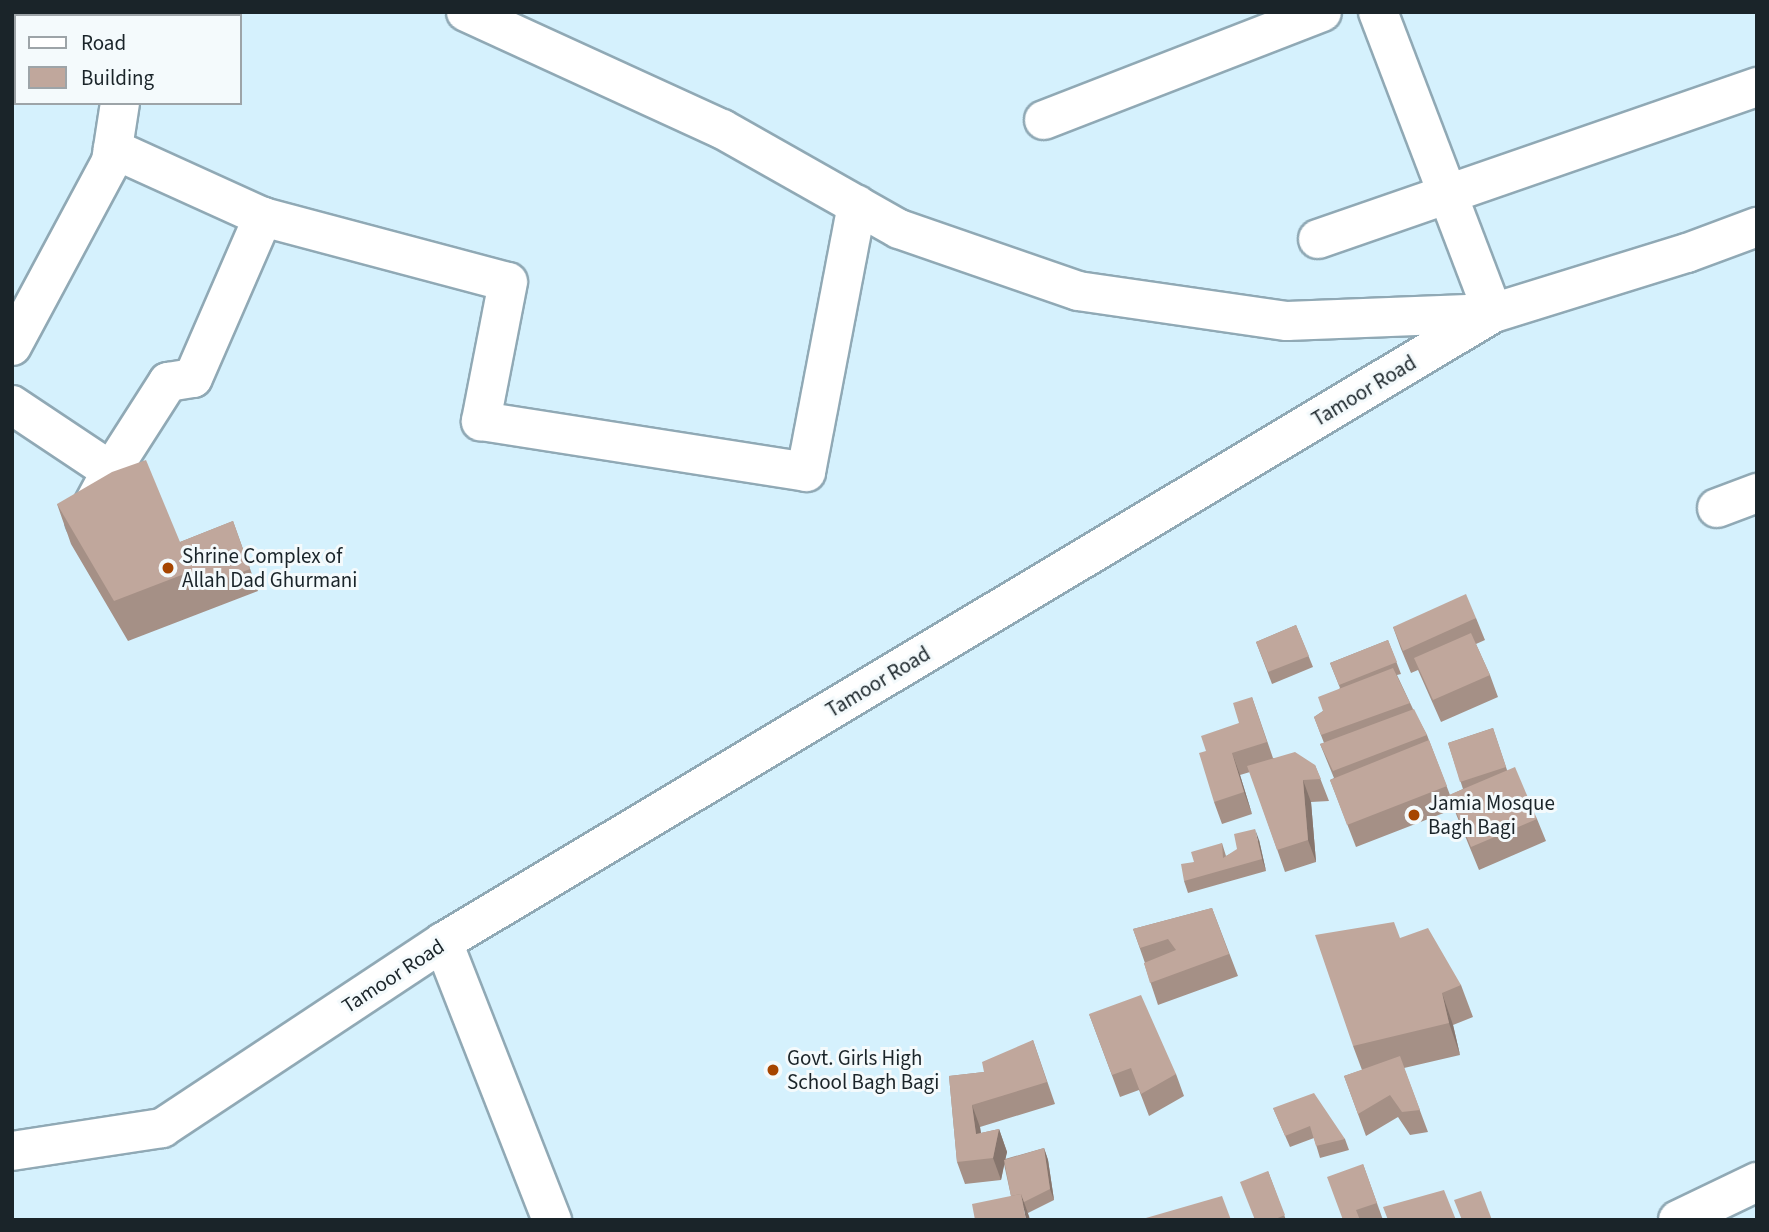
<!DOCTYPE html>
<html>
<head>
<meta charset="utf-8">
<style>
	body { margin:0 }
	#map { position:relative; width:1769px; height:1232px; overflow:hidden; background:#d5f1fd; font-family:"Source Sans 3",sans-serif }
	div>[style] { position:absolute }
	.roads { filter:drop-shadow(2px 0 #90a9b5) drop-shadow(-2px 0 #90a9b5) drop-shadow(0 2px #90a9b5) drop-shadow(0 -2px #90a9b5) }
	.minor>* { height:38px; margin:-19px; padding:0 19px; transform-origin:19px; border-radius:19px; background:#fff }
	.wall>* { inset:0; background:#a59086 }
	.shaded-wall>* { inset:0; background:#86756d }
	.building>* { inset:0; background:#c0a79c }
	.dots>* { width:19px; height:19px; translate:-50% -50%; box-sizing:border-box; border:4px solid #f4fafc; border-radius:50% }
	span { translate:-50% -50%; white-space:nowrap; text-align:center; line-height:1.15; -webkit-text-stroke:6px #f4fafc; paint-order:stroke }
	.street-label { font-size:21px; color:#1a2429 }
	.poi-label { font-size:21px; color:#1a2429 }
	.left { translate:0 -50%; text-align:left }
	.frame { position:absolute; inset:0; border:14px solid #1a2429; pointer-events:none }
	.legend { position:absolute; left:14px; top:14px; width:228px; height:91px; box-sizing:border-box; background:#f4fafc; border:2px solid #9da4a8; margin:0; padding:9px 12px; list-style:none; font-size:21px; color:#1a2429 }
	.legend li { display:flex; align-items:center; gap:14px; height:35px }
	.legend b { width:35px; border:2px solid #9da4a8 }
</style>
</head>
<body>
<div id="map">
	<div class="roads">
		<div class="minor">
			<div style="left:466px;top:12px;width:281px;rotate:24.6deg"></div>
			<div style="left:722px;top:129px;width:203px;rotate:29.5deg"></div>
			<div style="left:899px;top:229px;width:189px;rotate:19.1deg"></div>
			<div style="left:1078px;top:291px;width:211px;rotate:8.2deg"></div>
			<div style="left:1287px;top:321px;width:206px;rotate:-2.2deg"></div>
			<div style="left:1493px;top:313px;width:322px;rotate:-110.9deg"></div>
			<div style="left:134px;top:16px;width:4px;rotate:-76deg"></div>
			<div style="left:1044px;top:120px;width:298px;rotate:-21.2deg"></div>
			<div style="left:113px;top:149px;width:165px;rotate:24.4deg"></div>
			<div style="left:263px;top:217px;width:253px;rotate:14.9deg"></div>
			<div style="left:508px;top:282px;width:142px;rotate:101deg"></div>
			<div style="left:481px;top:421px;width:329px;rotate:8.9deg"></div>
			<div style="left:806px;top:472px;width:272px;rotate:-79.2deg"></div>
			<div style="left:1318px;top:239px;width:465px;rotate:-19.1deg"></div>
			<div style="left:12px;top:346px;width:210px;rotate:-61.8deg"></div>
			<div style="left:111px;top:161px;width:59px;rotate:-81.2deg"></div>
			<div style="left:12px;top:405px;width:119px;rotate:33.7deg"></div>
			<div style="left:1717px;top:508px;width:43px;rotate:-20.6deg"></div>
			<div style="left:85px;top:520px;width:55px;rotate:-62deg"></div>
			<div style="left:111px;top:471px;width:106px;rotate:-57.4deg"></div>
			<div style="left:168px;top:382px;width:25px;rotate:-9deg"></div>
			<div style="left:193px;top:378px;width:176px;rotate:-66.5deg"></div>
			<div style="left:443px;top:942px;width:299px;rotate:68.6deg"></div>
			<div style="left:12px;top:1151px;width:152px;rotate:-8.7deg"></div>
			<div style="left:162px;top:1128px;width:337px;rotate:-33.5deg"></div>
			<div style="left:443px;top:942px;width:1224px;rotate:-30.92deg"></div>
			<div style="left:1493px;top:313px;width:203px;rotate:-17.2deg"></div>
			<div style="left:1687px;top:253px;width:75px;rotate:-20.4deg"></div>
			<div style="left:1678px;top:1220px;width:88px;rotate:-25.7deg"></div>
		</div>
	</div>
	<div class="wall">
		<div style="clip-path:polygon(57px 504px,180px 542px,233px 521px,258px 591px,128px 641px,71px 544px)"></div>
		<div style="clip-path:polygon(1476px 618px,1485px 640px,1476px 644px,1490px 675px,1498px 697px,1441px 722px,1418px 670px,1411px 673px,1401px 649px,1393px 627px)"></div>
		<div style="clip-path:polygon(1296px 625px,1313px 667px,1272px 684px,1256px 642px)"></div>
		<div style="clip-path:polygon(1388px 640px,1401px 674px,1397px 675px,1413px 709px,1427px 735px,1450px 795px,1463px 789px,1448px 743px,1493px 728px,1507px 770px,1537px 819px,1546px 841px,1479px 870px,1454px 809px,1356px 847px,1330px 780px,1334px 778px,1320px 744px,1324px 743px,1314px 717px,1323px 711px,1340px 688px,1330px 663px)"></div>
		<div style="clip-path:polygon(1252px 697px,1273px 758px,1315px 765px,1329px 801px,1311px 802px,1316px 862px,1285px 872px,1250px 772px,1240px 775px,1252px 814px,1222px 824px,1214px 802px,1239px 723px)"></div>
		<div style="clip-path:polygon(1259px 840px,1266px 871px,1188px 893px,1184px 881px,1194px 862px,1222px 843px,1226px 856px)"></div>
		<div style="clip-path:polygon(1212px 908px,1238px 976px,1158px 1005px,1144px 963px,1145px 963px,1133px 929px)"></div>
		<div style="clip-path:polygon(1400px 938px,1461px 985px,1473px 1017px,1453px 1025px,1460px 1055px,1404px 1068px,1428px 1132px,1410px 1135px,1398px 1117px,1366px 1136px,1344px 1076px,1362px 1070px,1353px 1046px)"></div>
		<div style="clip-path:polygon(1089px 1014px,1176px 1074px,1184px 1096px,1149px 1116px,1139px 1090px,1120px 1097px)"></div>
		<div style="clip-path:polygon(1033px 1040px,1055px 1104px,980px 1127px,981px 1133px,999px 1129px,1007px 1152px,1005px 1159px,1044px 1148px,1048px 1160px,1054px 1200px,1028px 1213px,1011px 1196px,1004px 1164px,1001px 1180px,965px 1184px,957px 1162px,949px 1076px,984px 1072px)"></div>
		<div style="clip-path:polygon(1273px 1108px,1345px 1139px,1349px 1150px,1320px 1158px,1314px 1138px,1290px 1147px)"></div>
		<div style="clip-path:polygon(1363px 1164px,1383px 1220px,1343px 1220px)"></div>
		<div style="clip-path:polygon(1268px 1171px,1286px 1220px,1254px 1220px)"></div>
	</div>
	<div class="shaded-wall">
		<div style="clip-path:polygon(1232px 753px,1240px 775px,1252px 814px,1244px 792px)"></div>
		<div style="clip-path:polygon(1303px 780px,1311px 802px,1316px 862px,1308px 840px)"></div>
		<div style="clip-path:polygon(1255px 829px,1259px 840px,1266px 871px,1262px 859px)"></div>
		<div style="clip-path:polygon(1442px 993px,1453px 1025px,1460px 1055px,1449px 1023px)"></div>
		<div style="clip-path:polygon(972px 1105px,980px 1127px,984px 1157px,976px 1134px)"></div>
		<div style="clip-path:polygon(999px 1129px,1007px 1152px,1001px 1180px,993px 1158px)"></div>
		<div style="clip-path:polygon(1044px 1148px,1048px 1160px,1054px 1200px,1050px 1189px)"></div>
		<div style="clip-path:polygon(1021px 1194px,1029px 1216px,1030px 1220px,1026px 1220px)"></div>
	</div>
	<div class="building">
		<div style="clip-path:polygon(146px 460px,192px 571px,114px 601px,57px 504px,112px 472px)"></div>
		<div style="clip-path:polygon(233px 521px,250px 569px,199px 589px,180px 542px)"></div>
		<div style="clip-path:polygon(1466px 594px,1476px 618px,1403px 651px,1393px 627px)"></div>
		<div style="clip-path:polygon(1296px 625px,1309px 656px,1268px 672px,1256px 642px)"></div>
		<div style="clip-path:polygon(1471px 633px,1490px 675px,1433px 700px,1414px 658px)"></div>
		<div style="clip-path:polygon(1388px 640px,1397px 662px,1339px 685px,1330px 663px)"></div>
		<div style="clip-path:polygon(1393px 668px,1410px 703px,1321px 735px,1314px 717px,1323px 711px,1318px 697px)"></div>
		<div style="clip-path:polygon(1252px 697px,1267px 742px,1232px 753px,1244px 792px,1214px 802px,1199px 753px,1206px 751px,1201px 736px,1239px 723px,1233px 703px)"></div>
		<div style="clip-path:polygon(1414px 709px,1427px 735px,1333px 771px,1320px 744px)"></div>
		<div style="clip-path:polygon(1493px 728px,1506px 767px,1460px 782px,1448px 743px)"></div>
		<div style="clip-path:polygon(1429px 740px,1447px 786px,1347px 825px,1330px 780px)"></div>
		<div style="clip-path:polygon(1295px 752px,1315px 765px,1321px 779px,1303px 780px,1308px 840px,1277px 850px,1247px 766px)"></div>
		<div style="clip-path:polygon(1515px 767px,1537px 819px,1471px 847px,1449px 795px)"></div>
		<div style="clip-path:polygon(1255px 829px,1262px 859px,1184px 881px,1181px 864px,1194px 862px,1191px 852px,1222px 843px,1223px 858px,1237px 849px,1234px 834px)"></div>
		<div style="clip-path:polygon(1212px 908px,1229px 954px,1150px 983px,1144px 963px,1176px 950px,1168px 939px,1140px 948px,1133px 929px)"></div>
		<div style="clip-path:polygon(1394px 922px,1400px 938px,1428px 928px,1461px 985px,1442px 993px,1449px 1023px,1353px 1046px,1315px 935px)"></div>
		<div style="clip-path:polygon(1141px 995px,1176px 1074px,1141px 1094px,1131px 1068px,1112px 1075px,1089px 1014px)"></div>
		<div style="clip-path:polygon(1033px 1040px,1047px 1082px,972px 1105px,976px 1134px,999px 1129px,993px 1158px,957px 1162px,949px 1076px,984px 1072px,982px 1062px)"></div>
		<div style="clip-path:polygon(1400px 1056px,1420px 1110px,1402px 1112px,1390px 1095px,1358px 1114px,1344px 1076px)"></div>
		<div style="clip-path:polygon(1314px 1093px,1345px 1139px,1316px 1146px,1310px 1126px,1285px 1136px,1273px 1108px)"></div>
		<div style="clip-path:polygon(1044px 1148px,1050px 1189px,1024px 1202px,1021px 1194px,1011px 1196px,1004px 1160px)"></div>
		<div style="clip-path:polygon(1363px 1164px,1377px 1203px,1356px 1210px,1360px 1220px,1343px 1220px,1327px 1177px)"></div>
		<div style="clip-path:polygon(1268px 1171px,1285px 1215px,1273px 1220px,1255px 1220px,1240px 1182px)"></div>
		<div style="clip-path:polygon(1444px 1190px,1456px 1220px,1388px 1220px,1383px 1207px)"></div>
		<div style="clip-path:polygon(1481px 1191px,1492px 1220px,1462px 1220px,1454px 1200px)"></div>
		<div style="clip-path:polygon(1021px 1194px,1026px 1220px,975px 1220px,972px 1204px)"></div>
		<div style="clip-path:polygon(1222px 1196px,1231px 1220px,1139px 1220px)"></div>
	</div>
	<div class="dots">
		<div style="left:168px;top:568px;background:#a64500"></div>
		<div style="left:1414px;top:815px;background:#a64500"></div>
		<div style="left:773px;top:1070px;background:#a64500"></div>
	</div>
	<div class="street-label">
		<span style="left:1364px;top:391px;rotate:-31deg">Tamoor Road</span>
		<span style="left:878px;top:682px;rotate:-31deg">Tamoor Road</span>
		<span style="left:393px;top:976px;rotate:-33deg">Tamoor Road</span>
	</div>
	<div class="poi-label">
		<span class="left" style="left:182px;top:568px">Shrine Complex of<br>Allah Dad Ghurmani</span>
		<span class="left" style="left:1428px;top:815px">Jamia Mosque<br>Bagh Bagi</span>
		<span class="left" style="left:787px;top:1070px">Govt. Girls High<br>School Bagh Bagi</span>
	</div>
	<div class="frame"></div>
	<ul class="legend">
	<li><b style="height:9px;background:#fff"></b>Road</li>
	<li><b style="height:19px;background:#c0a79c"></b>Building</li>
	</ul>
</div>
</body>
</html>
